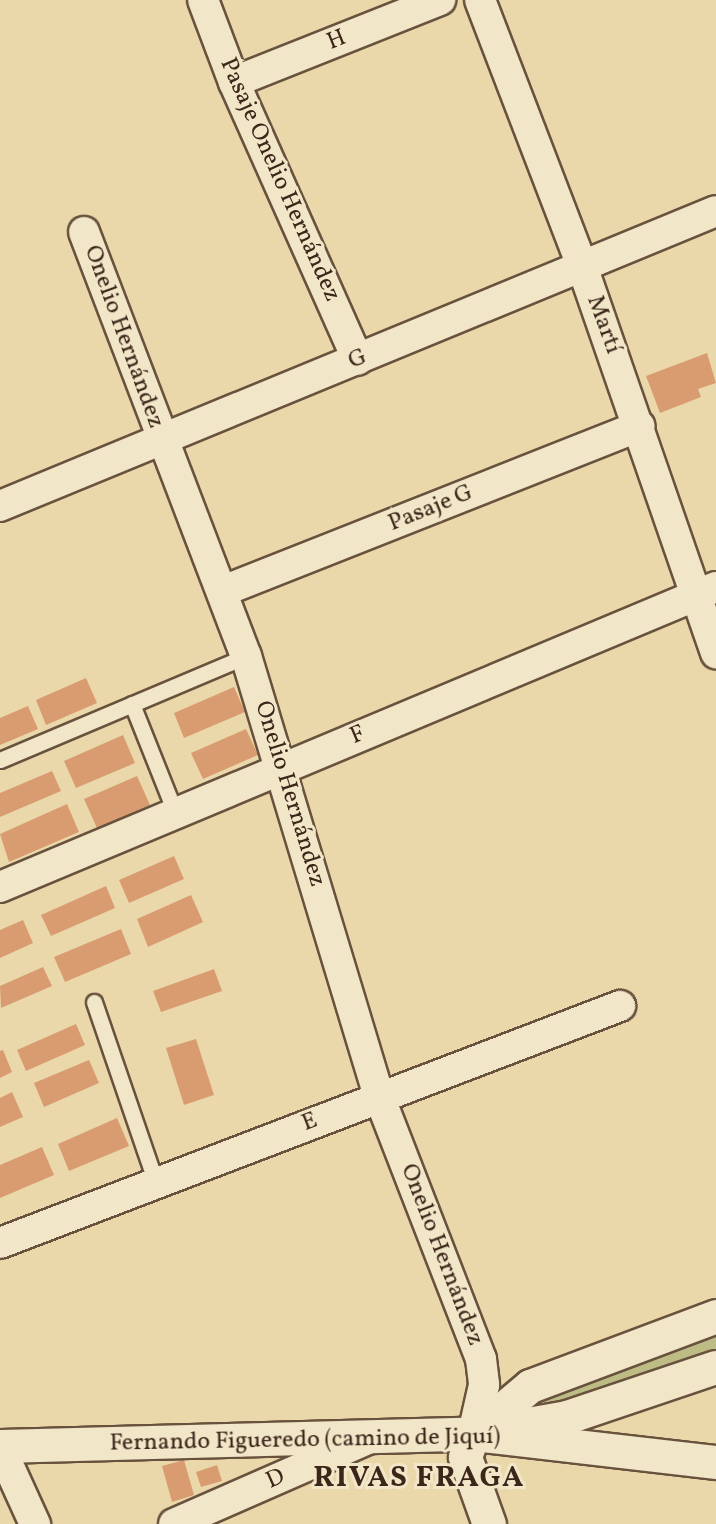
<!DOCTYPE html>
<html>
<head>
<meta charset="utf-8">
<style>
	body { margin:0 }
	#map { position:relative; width:716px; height:1524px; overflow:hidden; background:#ead8aa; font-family:Vollkorn,serif }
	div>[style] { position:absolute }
	.green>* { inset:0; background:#bdbc84 }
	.building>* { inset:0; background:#d99c71 }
	.roads { filter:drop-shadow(2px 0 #68523e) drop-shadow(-2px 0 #68523e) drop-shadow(0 2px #68523e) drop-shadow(0 -2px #68523e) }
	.lane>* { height:15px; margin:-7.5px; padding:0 7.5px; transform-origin:7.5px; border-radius:7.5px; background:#f1e6c8 }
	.street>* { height:30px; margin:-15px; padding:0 15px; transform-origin:15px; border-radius:15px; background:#f1e6c8 }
	.secondary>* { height:33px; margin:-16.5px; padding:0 16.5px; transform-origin:16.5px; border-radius:16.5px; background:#f1e6c8 }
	span { translate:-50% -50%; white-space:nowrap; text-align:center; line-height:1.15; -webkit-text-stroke:6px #f1e6c8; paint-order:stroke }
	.street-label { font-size:24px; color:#3c261a }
	.district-label { font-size:30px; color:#3c261a; font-weight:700; letter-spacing:1.5px }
</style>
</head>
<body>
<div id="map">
	<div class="green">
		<div style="clip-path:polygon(716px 1336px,716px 1350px,546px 1405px,541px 1400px)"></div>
	</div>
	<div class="building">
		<div style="clip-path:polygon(707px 353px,716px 383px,698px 389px,701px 397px,660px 413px,646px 376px)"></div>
		<div style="clip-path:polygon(86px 678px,97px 703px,46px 725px,36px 700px)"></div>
		<div style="clip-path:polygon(234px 687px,245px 712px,184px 738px,174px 713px)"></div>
		<div style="clip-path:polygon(28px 706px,38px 729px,0 745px,0 718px)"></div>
		<div style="clip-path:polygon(246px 729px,258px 755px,203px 779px,191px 753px)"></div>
		<div style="clip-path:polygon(123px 735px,135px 763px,76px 788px,64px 761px)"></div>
		<div style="clip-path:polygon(52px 771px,61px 791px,0 817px,0 793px)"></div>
		<div style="clip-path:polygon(137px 776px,150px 805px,97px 828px,84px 799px)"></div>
		<div style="clip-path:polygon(67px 804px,79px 832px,9px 862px,0 834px)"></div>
		<div style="clip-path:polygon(174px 856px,184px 879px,129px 903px,119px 880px)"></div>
		<div style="clip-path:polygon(106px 886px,115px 908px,51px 936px,41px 915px)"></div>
		<div style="clip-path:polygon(191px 895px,203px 922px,148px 947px,137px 919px)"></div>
		<div style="clip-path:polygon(23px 920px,33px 943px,0 958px,0 930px)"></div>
		<div style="clip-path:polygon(121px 929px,131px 954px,65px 982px,54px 957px)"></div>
		<div style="clip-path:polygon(43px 967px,52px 986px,1px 1008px,0 986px)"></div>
		<div style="clip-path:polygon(214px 969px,222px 991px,161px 1012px,153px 991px)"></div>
		<div style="clip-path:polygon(76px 1024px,85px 1045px,26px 1071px,17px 1050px)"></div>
		<div style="clip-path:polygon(196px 1039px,214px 1095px,184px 1105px,166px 1048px)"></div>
		<div style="clip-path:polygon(3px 1050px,12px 1072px,0 1078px,0 1051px)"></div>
		<div style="clip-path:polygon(89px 1060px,99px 1083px,44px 1107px,34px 1083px)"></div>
		<div style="clip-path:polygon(12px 1092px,23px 1117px,0 1127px,0 1098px)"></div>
		<div style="clip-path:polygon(117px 1118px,129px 1146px,69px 1171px,58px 1144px)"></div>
		<div style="clip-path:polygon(42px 1147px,54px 1175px,0 1198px,0 1165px)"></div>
		<div style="clip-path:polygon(184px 1460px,194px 1495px,172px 1502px,162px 1466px)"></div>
		<div style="clip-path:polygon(217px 1465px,222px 1481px,201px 1487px,196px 1472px)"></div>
	</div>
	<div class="roads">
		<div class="lane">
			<div style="left:132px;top:704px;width:116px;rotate:68.3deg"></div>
			<div style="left:0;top:760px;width:267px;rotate:-22.9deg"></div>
			<div style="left:94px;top:1002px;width:191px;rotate:71.1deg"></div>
		</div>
		<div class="street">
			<div style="left:203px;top:0;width:88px;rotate:69.3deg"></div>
			<div style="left:234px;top:82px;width:304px;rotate:66deg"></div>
			<div style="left:480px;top:0;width:285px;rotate:69deg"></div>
			<div style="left:582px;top:266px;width:410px;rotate:70.9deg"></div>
			<div style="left:234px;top:82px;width:222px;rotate:-21.7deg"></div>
			<div style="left:84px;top:232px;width:454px;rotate:69.1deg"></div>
			<div style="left:246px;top:656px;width:460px;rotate:73.2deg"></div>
			<div style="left:379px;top:1096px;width:282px;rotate:68.8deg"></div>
			<div style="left:481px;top:1359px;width:26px;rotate:83deg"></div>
			<div style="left:484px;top:1385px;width:50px;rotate:102.7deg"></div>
			<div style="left:0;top:506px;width:774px;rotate:-22.39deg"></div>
			<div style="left:223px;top:591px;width:448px;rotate:-21.6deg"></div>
			<div style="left:0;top:887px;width:776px;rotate:-22.73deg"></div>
			<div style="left:0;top:1243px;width:664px;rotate:-20.92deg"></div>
			<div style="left:0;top:1447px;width:85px;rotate:65.6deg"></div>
			<div style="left:174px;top:1524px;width:216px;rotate:-23.7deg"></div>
		</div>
		<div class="secondary">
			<div style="left:511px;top:1427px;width:57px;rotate:-10.1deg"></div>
			<div style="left:567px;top:1417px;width:157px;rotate:-18.6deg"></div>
			<div style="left:473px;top:1434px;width:75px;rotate:-40.1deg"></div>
			<div style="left:530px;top:1386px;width:199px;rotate:-20.6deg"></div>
			<div style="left:473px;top:1434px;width:24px;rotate:109deg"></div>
			<div style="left:465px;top:1457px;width:71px;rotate:70.3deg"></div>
			<div style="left:0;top:1446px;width:473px;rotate:-1.5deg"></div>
			<div style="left:473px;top:1434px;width:245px;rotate:6.6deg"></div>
		</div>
	</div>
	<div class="street-label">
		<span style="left:337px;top:41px;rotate:-22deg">H</span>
		<span style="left:279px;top:180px;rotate:66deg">Pasaje Onelio Hernández</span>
		<span style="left:603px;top:325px;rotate:70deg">Martí</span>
		<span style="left:123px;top:337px;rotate:70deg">Onelio Hernández</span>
		<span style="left:358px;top:360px;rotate:-22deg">G</span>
		<span style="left:431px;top:509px;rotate:-22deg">Pasaje G</span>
		<span style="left:358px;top:736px;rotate:-23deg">F</span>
		<span style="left:289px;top:794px;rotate:73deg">Onelio Hernández</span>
		<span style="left:310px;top:1123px;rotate:-21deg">E</span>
		<span style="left:441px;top:1255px;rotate:69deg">Onelio Hernández</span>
		<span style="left:305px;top:1441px;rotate:-1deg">Fernando Figueredo (camino de Jiquí)</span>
		<span style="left:276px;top:1480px;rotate:-24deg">D</span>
	</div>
	<div class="district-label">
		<span style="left:419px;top:1478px">RIVAS FRAGA</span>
	</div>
</div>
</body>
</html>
